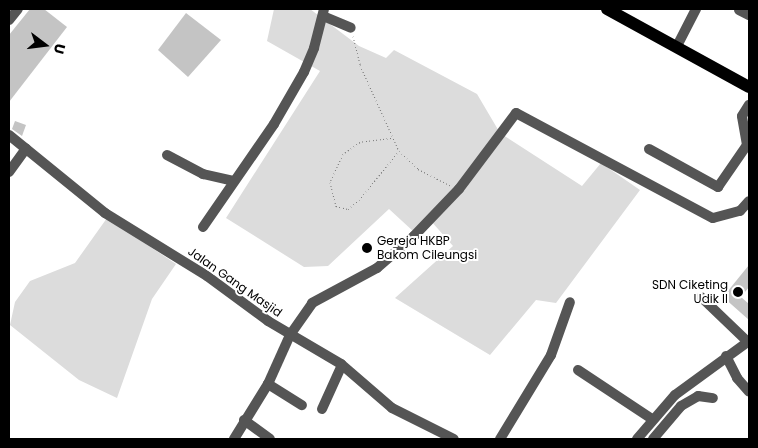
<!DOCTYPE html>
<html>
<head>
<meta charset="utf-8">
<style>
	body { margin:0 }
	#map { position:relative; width:758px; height:448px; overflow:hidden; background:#fff; font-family:Poppins,sans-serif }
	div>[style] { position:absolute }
	.green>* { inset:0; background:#dcdcdc }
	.building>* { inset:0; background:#c4c4c4 }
	.path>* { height:1px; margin-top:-0.5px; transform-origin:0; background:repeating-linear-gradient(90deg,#777 0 1px,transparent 0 3.5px) }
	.minor>* { height:10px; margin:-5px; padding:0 5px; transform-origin:5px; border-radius:5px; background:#555 }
	.major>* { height:12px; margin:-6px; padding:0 6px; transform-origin:6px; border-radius:6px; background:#000 }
	.dots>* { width:14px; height:14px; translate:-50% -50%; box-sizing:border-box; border:2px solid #fff; border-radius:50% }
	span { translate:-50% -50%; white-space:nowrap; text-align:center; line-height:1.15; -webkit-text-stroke:4px #fff; paint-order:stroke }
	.poi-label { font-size:12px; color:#000 }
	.left { translate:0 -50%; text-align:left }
	.right { translate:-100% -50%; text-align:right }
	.street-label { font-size:12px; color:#000 }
	.frame { position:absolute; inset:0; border:10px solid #000; pointer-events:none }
	.north { position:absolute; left:20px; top:20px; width:50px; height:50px; -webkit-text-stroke:4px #fff; paint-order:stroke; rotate:105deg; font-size:14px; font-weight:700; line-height:20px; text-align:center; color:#000 }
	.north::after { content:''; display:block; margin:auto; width:18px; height:22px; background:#000; clip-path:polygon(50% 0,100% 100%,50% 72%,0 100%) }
</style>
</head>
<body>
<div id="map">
	<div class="green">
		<div style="clip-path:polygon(274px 9px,310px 9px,359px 46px,386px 58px,394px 50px,477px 94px,500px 133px,582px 186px,601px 163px,640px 190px,556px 303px,536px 300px,490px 355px,395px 298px,453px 246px,431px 221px,414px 232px,389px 209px,328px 266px,304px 267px,226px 218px,320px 71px,267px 41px)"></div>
		<div style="clip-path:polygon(107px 218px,176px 264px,152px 299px,117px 398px,79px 380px,10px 325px,15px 302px,30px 281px,75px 263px)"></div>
	</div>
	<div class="building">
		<div style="clip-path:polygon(30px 9px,44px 9px,67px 27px,9px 102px,9px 35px)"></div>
		<div style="clip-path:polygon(186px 13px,221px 40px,188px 77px,158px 50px)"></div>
		<div style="clip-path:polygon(15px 121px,26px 125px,22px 136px,12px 129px)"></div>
		<div style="clip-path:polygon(749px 265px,749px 287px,741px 297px,749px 304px,749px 320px,723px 297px)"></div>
	</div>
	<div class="path">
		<div style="left:353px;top:36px;width:30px;rotate:76deg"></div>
		<div style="left:360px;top:65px;width:94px;rotate:65.6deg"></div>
		<div style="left:399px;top:151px;width:26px;rotate:43deg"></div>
		<div style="left:418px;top:169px;width:36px;rotate:27deg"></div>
		<div style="left:391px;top:138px;width:31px;rotate:173deg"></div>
		<div style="left:360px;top:142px;width:21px;rotate:145deg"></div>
		<div style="left:343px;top:154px;width:31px;rotate:115deg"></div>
		<div style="left:330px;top:182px;width:25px;rotate:76deg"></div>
		<div style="left:336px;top:206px;width:12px;rotate:14deg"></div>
		<div style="left:348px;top:209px;width:14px;rotate:-39deg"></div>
		<div style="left:359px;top:200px;width:62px;rotate:-50.9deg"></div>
	</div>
	<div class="minor">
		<div style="left:739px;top:10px;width:11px;rotate:27deg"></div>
		<div style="left:323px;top:16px;width:30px;rotate:23deg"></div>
		<div style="left:9px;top:20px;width:14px;rotate:-51deg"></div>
		<div style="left:677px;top:46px;width:42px;rotate:-62.8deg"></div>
		<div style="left:9px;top:135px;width:124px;rotate:39.1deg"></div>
		<div style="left:105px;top:213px;width:120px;rotate:31.7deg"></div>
		<div style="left:207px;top:276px;width:76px;rotate:36.4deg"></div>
		<div style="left:268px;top:321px;width:85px;rotate:30.5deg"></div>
		<div style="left:341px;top:364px;width:67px;rotate:40.8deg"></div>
		<div style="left:392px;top:408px;width:69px;rotate:26.6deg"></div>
		<div style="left:649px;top:149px;width:79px;rotate:28.8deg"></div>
		<div style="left:718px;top:187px;width:51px;rotate:-55.4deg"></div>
		<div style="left:747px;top:145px;width:29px;rotate:-100deg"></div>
		<div style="left:742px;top:116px;width:13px;rotate:-58deg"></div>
		<div style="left:167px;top:155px;width:41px;rotate:27.8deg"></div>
		<div style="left:203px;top:174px;width:31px;rotate:13deg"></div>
		<div style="left:9px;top:172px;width:29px;rotate:-54deg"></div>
		<div style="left:203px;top:227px;width:125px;rotate:-55.4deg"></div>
		<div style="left:274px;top:124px;width:60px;rotate:-60deg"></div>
		<div style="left:304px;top:72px;width:26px;rotate:-67deg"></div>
		<div style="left:314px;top:48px;width:40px;rotate:-75.6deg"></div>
		<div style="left:701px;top:297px;width:65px;rotate:43.8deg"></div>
		<div style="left:726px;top:356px;width:25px;rotate:63deg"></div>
		<div style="left:737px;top:378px;width:18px;rotate:49deg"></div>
		<div style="left:578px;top:370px;width:89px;rotate:33.5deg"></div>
		<div style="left:268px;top:384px;width:40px;rotate:32deg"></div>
		<div style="left:322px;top:409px;width:48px;rotate:-65.6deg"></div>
		<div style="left:244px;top:420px;width:32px;rotate:36deg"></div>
		<div style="left:234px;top:439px;width:65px;rotate:-58.3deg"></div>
		<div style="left:268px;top:384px;width:54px;rotate:-65.8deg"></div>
		<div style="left:290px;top:335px;width:39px;rotate:-55deg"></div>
		<div style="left:312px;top:303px;width:74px;rotate:-28.3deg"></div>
		<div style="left:377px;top:268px;width:49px;rotate:-40.9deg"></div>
		<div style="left:414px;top:236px;width:65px;rotate:-46.2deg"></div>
		<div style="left:459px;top:189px;width:95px;rotate:-53.1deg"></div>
		<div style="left:516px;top:113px;width:223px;rotate:28.1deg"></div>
		<div style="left:713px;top:218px;width:28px;rotate:-15deg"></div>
		<div style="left:740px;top:211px;width:13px;rotate:-48deg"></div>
		<div style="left:500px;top:439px;width:98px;rotate:-58.7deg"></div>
		<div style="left:551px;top:355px;width:56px;rotate:-70.3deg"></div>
		<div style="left:637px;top:439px;width:58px;rotate:-49.2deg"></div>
		<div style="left:675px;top:395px;width:92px;rotate:-36.1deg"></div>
		<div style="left:653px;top:439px;width:43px;rotate:-49.7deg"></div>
		<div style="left:681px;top:406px;width:20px;rotate:-30deg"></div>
		<div style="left:698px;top:396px;width:15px;rotate:8deg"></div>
	</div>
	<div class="major">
		<div style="left:607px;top:9px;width:162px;rotate:28.8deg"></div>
	</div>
	<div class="dots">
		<div style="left:367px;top:248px;background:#000"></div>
		<div style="left:738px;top:292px;background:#000"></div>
	</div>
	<div class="poi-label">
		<span class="left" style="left:377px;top:248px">Gereja HKBP<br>Bakom Cileungsi</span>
		<span class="right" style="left:728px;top:292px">SDN Ciketing<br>Udik II</span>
	</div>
	<div class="street-label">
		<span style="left:235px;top:282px;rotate:35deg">Jalan Gang Masjid</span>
	</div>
	<div class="frame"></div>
	<div class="north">U</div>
</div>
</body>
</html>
